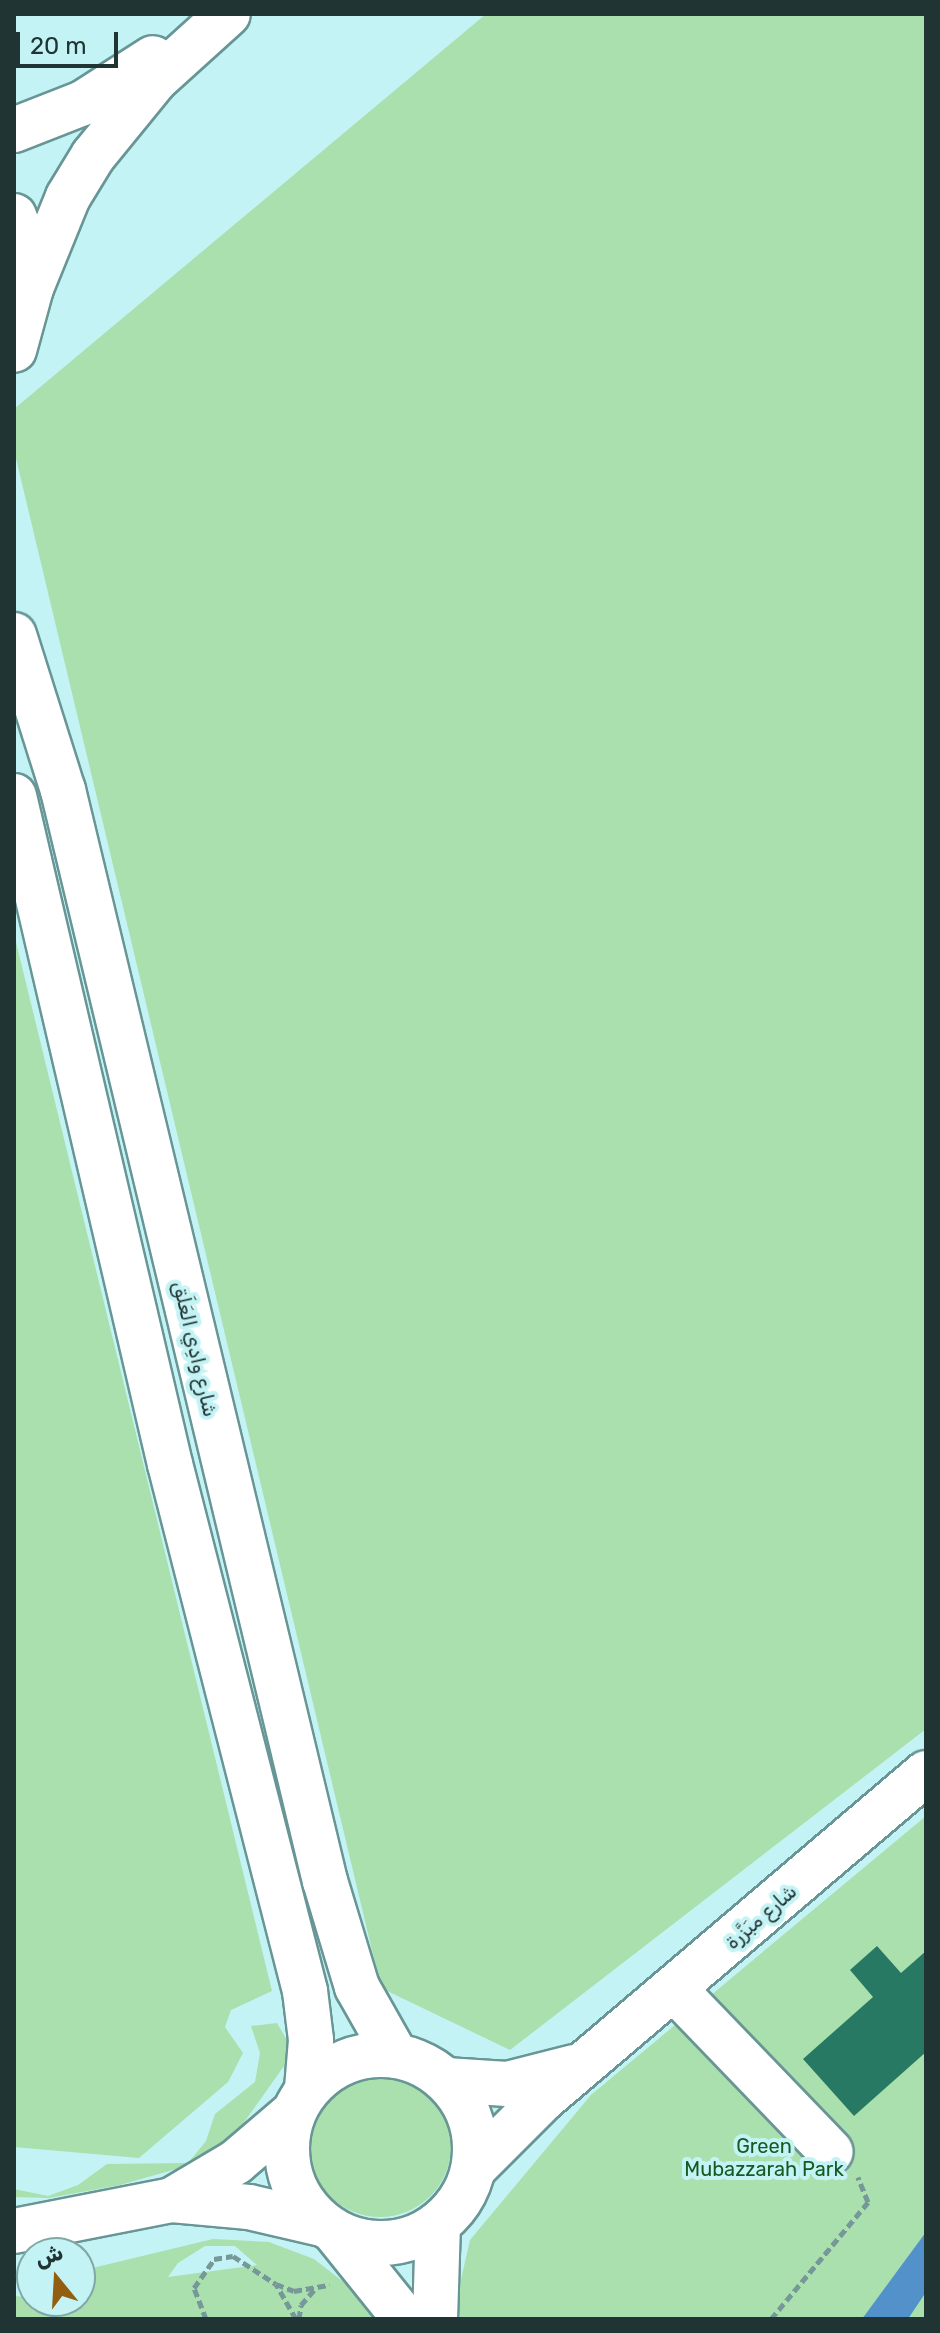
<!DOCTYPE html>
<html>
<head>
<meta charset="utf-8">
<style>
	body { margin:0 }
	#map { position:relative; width:940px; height:2333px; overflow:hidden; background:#c3f3f4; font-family:Rubik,"Noto Sans Arabic",sans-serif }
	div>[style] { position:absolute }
	.green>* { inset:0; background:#a9e0ad }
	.round { border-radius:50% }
	.water>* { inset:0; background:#5291c9 }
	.building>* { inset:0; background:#287963 }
	.path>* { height:5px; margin-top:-2.5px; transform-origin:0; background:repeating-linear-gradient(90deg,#769898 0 8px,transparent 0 12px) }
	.roads { filter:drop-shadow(2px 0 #689595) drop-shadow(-2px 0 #689595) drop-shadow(0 2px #689595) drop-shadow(0 -2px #689595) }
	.minor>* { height:44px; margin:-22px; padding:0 22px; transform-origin:22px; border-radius:22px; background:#fff }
	.minor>.ring { margin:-22px; padding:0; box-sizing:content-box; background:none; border:44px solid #fff; border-radius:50% }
	.major>* { height:44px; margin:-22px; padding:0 22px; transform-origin:22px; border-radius:22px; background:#fff }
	span { translate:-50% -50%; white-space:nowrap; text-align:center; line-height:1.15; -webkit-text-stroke:8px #c3f3f4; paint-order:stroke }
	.street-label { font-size:20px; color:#213434 }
	.park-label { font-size:20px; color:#165a23 }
	.frame { position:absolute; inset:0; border:16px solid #213434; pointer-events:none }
	.north { position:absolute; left:16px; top:2237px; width:80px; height:80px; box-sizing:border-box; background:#c3f3f4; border:2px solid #82a7a7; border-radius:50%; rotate:342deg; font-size:22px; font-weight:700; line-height:32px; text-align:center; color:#213434 }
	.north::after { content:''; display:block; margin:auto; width:28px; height:36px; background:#925f10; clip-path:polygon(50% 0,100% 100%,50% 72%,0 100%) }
	.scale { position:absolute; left:16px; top:32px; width:102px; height:36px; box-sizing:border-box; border:4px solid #213434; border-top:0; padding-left:10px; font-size:24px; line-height:28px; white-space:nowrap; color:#213434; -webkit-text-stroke:6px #c3f3f4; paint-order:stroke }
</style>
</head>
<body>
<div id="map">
	<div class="green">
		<div style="clip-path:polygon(486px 14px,926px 14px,926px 1729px,510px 2050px,381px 1988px,14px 450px,14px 409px)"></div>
		<div style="clip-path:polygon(14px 934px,272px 1991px,231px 2010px,225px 2027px,243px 2053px,228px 2082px,139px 2158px,14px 2147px)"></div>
		<div style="clip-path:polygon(926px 1816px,926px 2319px,452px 2319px,470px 2240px,591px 2095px)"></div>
		<div style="clip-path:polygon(277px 2023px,294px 2052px,235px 2135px,194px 2164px,120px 2185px,49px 2198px,14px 2197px,14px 2189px,48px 2196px,78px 2185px,107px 2164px,188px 2163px,206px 2141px,215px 2114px,255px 2082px,260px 2053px,251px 2026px)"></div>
		<div class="round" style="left:309px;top:2075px;width:142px;height:142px"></div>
		<div style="clip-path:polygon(evenodd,213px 2239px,269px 2242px,314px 2259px,391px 2319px,14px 2319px,14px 2296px,80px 2301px,80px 2288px,89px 2286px,80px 2282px,80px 2271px,213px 2239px,205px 2246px,235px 2246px,257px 2265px,168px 2277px,178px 2263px,205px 2246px)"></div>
	</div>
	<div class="water">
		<div style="clip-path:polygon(926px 2232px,926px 2292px,908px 2319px,862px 2319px)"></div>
	</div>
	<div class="building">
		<div style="clip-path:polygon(877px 1946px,901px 1973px,926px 1951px,926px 2052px,854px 2116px,803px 2059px,873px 1997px,850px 1970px)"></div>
	</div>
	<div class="path">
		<div style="left:206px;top:2319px;width:33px;rotate:-111deg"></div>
		<div style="left:194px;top:2288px;width:35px;rotate:-55deg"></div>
		<div style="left:214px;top:2259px;width:19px;rotate:-9deg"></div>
		<div style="left:233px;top:2256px;width:51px;rotate:33.1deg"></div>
		<div style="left:296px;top:2319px;width:40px;rotate:-119.7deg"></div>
		<div style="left:276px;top:2284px;width:19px;rotate:21deg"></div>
		<div style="left:294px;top:2291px;width:36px;rotate:-10deg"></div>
		<div style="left:299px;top:2319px;width:14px;rotate:-82deg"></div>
		<div style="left:301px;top:2305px;width:20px;rotate:-49deg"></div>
		<div style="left:771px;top:2319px;width:152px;rotate:-50.3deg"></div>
		<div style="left:868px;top:2202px;width:27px;rotate:-112deg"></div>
	</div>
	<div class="roads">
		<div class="minor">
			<div style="left:14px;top:635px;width:163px;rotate:72.5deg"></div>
			<div style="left:63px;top:790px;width:1122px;rotate:76.5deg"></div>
			<div style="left:325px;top:1881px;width:111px;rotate:73.2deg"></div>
			<div style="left:357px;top:1987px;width:79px;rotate:60.5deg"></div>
			<div style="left:14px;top:796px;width:686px;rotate:76.86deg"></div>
			<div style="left:170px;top:1464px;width:544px;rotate:75.63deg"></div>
			<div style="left:305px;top:1991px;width:49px;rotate:83deg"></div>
			<div style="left:311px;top:2040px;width:49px;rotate:94.7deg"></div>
			<div style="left:676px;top:1991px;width:223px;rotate:46.1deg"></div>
			<div class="ring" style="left:287px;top:2055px;width:144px;height:144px"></div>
			<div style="left:446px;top:2080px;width:61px;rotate:3.8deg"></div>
			<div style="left:507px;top:2084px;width:69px;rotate:-14.2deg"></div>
			<div style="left:474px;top:2168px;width:98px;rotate:-45deg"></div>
			<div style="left:543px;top:2099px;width:503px;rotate:-40.4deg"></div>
			<div style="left:172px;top:2200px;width:77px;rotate:5.2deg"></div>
			<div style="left:249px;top:2207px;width:75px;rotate:13.1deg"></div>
			<div style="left:14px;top:2231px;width:161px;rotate:-11.1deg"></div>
			<div style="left:172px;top:2200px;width:74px;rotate:-30.7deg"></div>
			<div style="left:236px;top:2162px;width:74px;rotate:-40.6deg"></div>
			<div style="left:335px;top:2232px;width:112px;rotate:51.2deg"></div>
			<div style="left:435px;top:2319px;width:95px;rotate:-88.2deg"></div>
		</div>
		<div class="major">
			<div style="left:14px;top:130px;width:74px;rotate:-21.4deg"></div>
			<div style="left:83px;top:103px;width:83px;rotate:-32.7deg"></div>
			<div style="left:14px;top:216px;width:30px;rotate:69deg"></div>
			<div style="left:25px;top:244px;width:44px;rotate:82.2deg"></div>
			<div style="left:31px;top:288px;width:64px;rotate:105.3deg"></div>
			<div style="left:31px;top:288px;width:98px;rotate:-67.9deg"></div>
			<div style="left:68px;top:197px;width:48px;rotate:-58.6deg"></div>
			<div style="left:93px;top:156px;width:98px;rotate:-50.8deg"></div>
			<div style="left:155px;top:80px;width:98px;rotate:-42.1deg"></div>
		</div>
	</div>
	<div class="street-label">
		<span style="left:195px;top:1349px;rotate:77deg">شارع وادِي العَلَق</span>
		<span style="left:761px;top:1917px;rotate:-41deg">شارع مبَزَّرة</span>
	</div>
	<div class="park-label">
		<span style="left:764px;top:2158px">Green<br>Mubazzarah Park</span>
	</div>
	<div class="frame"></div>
	<div class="north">ش</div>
	<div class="scale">20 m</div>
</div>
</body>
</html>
